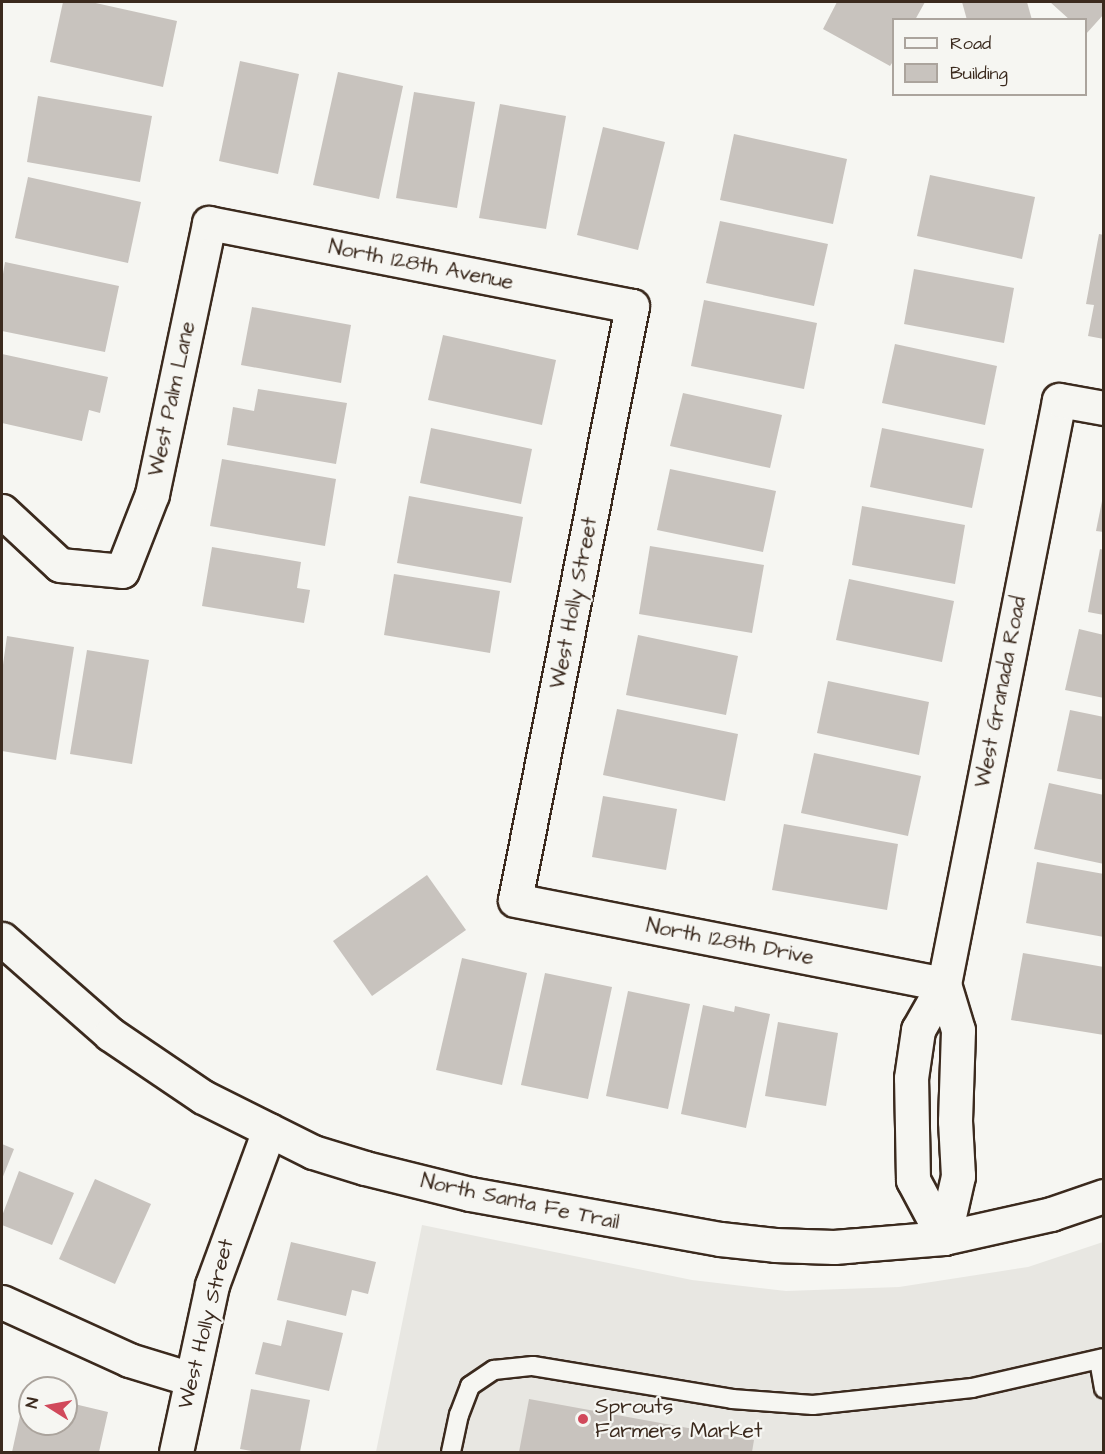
<!DOCTYPE html>
<html>
<head>
<meta charset="utf-8">
<style>
	body { margin:0 }
	#map { position:relative; width:1105px; height:1454px; overflow:hidden; background:#f6f6f2; font-family:"Architects Daughter",sans-serif }
	div>[style] { position:absolute }
	.built>* { inset:0; background:#e8e7e2 }
	.building>* { inset:0; background:#c8c3be }
	.roads { filter:drop-shadow(2px 0 #3b2a1e) drop-shadow(-2px 0 #3b2a1e) drop-shadow(0 2px #3b2a1e) drop-shadow(0 -2px #3b2a1e) }
	.lane>* { height:18px; margin:-9px; padding:0 9px; transform-origin:9px; border-radius:9px; background:#f6f6f2 }
	.street>* { height:33px; margin:-16.5px; padding:0 16.5px; transform-origin:16.5px; border-radius:16.5px; background:#f6f6f2 }
	.secondary>* { height:33px; margin:-16.5px; padding:0 16.5px; transform-origin:16.5px; border-radius:16.5px; background:#f6f6f2 }
	.dots>* { width:16px; height:16px; translate:-50% -50%; box-sizing:border-box; border:3px solid #f6f6f2; border-radius:50% }
	span { translate:-50% -50%; white-space:nowrap; text-align:center; line-height:1.15; -webkit-text-stroke:4.5px #f6f6f2; paint-order:stroke }
	.street-label { font-size:21px; color:#3b2a1e }
	.poi-label { font-size:21px; color:#3b2a1e }
	.left { translate:0 -50%; text-align:left }
	.frame { position:absolute; inset:0; border:3px solid #3b2a1e; pointer-events:none }
	.legend { position:absolute; left:892px; top:18px; width:195px; height:78px; box-sizing:border-box; background:#f6f6f2; border:2px solid #aba49d; margin:0; padding:8px 10px; list-style:none; font-size:18px; color:#3b2a1e }
	.legend li { display:flex; align-items:center; gap:12px; height:30px }
	.legend b { width:30px; border:2px solid #aba49d }
	.north { position:absolute; left:18px; top:1376px; width:60px; height:60px; box-sizing:border-box; background:#f6f6f2; border:2px solid #aba49d; border-radius:50%; rotate:281deg; font-size:16px; font-weight:700; line-height:24px; text-align:center; color:#3b2a1e }
	.north::after { content:''; display:block; margin:auto; width:21px; height:27px; background:#d1495b; clip-path:polygon(50% 0,100% 100%,50% 72%,0 100%) }
</style>
</head>
<body>
<div id="map">
	<div class="built">
		<div style="clip-path:polygon(422px 1225px,692px 1280px,786px 1291px,899px 1287px,1028px 1267px,1103px 1242px,1103px 1452px,376px 1452px)"></div>
	</div>
	<div class="building">
		<div style="clip-path:polygon(63px 2px,91px 2px,177px 21px,163px 87px,50px 62px)"></div>
		<div style="clip-path:polygon(837px 2px,925px 2px,915px 20px,894px 20px,894px 60px,890px 66px,823px 29px)"></div>
		<div style="clip-path:polygon(962px 2px,1027px 2px,1032px 20px,967px 20px)"></div>
		<div style="clip-path:polygon(1050px 2px,1104px 2px,1104px 14px,1086px 34px,1086px 20px,1070px 20px)"></div>
		<div style="clip-path:polygon(240px 61px,299px 74px,278px 174px,219px 161px)"></div>
		<div style="clip-path:polygon(338px 72px,403px 86px,379px 199px,313px 185px)"></div>
		<div style="clip-path:polygon(414px 92px,475px 102px,457px 208px,396px 198px)"></div>
		<div style="clip-path:polygon(38px 96px,152px 116px,140px 182px,27px 162px)"></div>
		<div style="clip-path:polygon(500px 104px,566px 116px,546px 229px,479px 218px)"></div>
		<div style="clip-path:polygon(603px 127px,665px 142px,638px 250px,577px 235px)"></div>
		<div style="clip-path:polygon(734px 134px,847px 159px,833px 224px,720px 200px)"></div>
		<div style="clip-path:polygon(930px 175px,1035px 197px,1022px 259px,917px 236px)"></div>
		<div style="clip-path:polygon(28px 177px,141px 202px,128px 263px,15px 238px)"></div>
		<div style="clip-path:polygon(720px 221px,828px 244px,814px 306px,706px 283px)"></div>
		<div style="clip-path:polygon(1099px 234px,1104px 235px,1104px 339px,1088px 336px,1094px 305px,1086px 304px)"></div>
		<div style="clip-path:polygon(5px 262px,119px 286px,105px 352px,2px 331px,2px 280px)"></div>
		<div style="clip-path:polygon(914px 269px,1014px 288px,1004px 343px,904px 324px)"></div>
		<div style="clip-path:polygon(704px 300px,817px 323px,804px 389px,691px 366px)"></div>
		<div style="clip-path:polygon(252px 307px,351px 325px,341px 383px,241px 365px)"></div>
		<div style="clip-path:polygon(443px 335px,556px 360px,542px 425px,428px 400px)"></div>
		<div style="clip-path:polygon(895px 344px,997px 366px,985px 425px,882px 403px)"></div>
		<div style="clip-path:polygon(2px 354px,108px 377px,100px 413px,89px 410px,82px 441px,2px 423px)"></div>
		<div style="clip-path:polygon(258px 389px,347px 403px,336px 464px,227px 445px,233px 407px,254px 411px)"></div>
		<div style="clip-path:polygon(683px 393px,782px 415px,770px 468px,670px 446px)"></div>
		<div style="clip-path:polygon(431px 428px,532px 449px,521px 504px,420px 483px)"></div>
		<div style="clip-path:polygon(882px 428px,984px 449px,972px 508px,870px 487px)"></div>
		<div style="clip-path:polygon(222px 459px,336px 479px,325px 546px,210px 526px)"></div>
		<div style="clip-path:polygon(670px 469px,776px 491px,763px 552px,657px 530px)"></div>
		<div style="clip-path:polygon(409px 496px,523px 517px,511px 583px,397px 563px)"></div>
		<div style="clip-path:polygon(1102px 501px,1104px 501px,1104px 532px,1096px 531px)"></div>
		<div style="clip-path:polygon(862px 506px,965px 525px,955px 584px,852px 565px)"></div>
		<div style="clip-path:polygon(650px 546px,764px 565px,752px 633px,639px 614px)"></div>
		<div style="clip-path:polygon(212px 547px,301px 562px,297px 588px,310px 590px,304px 623px,202px 606px)"></div>
		<div style="clip-path:polygon(1100px 549px,1104px 550px,1104px 615px,1088px 612px)"></div>
		<div style="clip-path:polygon(394px 574px,500px 591px,490px 653px,384px 635px)"></div>
		<div style="clip-path:polygon(849px 579px,954px 601px,942px 662px,836px 640px)"></div>
		<div style="clip-path:polygon(1079px 629px,1104px 635px,1104px 698px,1065px 690px)"></div>
		<div style="clip-path:polygon(638px 635px,738px 656px,726px 715px,626px 695px)"></div>
		<div style="clip-path:polygon(7px 636px,74px 647px,56px 760px,2px 751px,2px 672px)"></div>
		<div style="clip-path:polygon(87px 650px,149px 660px,132px 764px,70px 754px)"></div>
		<div style="clip-path:polygon(828px 681px,929px 702px,919px 755px,817px 733px)"></div>
		<div style="clip-path:polygon(617px 709px,738px 734px,725px 801px,603px 775px)"></div>
		<div style="clip-path:polygon(1070px 710px,1104px 717px,1104px 780px,1057px 771px)"></div>
		<div style="clip-path:polygon(814px 753px,921px 776px,908px 836px,801px 813px)"></div>
		<div style="clip-path:polygon(1049px 783px,1104px 795px,1104px 864px,1034px 849px)"></div>
		<div style="clip-path:polygon(603px 796px,677px 809px,666px 870px,592px 857px)"></div>
		<div style="clip-path:polygon(784px 824px,898px 844px,887px 910px,772px 890px)"></div>
		<div style="clip-path:polygon(1037px 862px,1104px 874px,1104px 937px,1026px 923px)"></div>
		<div style="clip-path:polygon(427px 875px,466px 930px,372px 996px,333px 941px)"></div>
		<div style="clip-path:polygon(1023px 953px,1104px 967px,1104px 1035px,1011px 1020px)"></div>
		<div style="clip-path:polygon(462px 958px,527px 973px,502px 1085px,436px 1070px)"></div>
		<div style="clip-path:polygon(545px 973px,612px 987px,588px 1099px,521px 1085px)"></div>
		<div style="clip-path:polygon(628px 991px,690px 1004px,668px 1109px,606px 1096px)"></div>
		<div style="clip-path:polygon(703px 1005px,734px 1012px,735px 1006px,770px 1014px,746px 1128px,681px 1114px)"></div>
		<div style="clip-path:polygon(778px 1022px,838px 1033px,826px 1106px,765px 1096px)"></div>
		<div style="clip-path:polygon(2px 1144px,14px 1149px,2px 1179px)"></div>
		<div style="clip-path:polygon(19px 1171px,74px 1193px,52px 1245px,2px 1225px,2px 1216px)"></div>
		<div style="clip-path:polygon(95px 1179px,151px 1204px,115px 1284px,59px 1259px)"></div>
		<div style="clip-path:polygon(291px 1242px,376px 1262px,368px 1294px,352px 1290px,346px 1316px,277px 1300px)"></div>
		<div style="clip-path:polygon(287px 1320px,343px 1333px,329px 1391px,255px 1374px,263px 1342px,281px 1346px)"></div>
		<div style="clip-path:polygon(251px 1389px,310px 1400px,300px 1452px,258px 1452px,240px 1449px)"></div>
		<div style="clip-path:polygon(25px 1393px,30px 1394px,30px 1424px,66px 1424px,66px 1402px,108px 1412px,99px 1452px,12px 1452px)"></div>
		<div style="clip-path:polygon(529px 1399px,754px 1440px,752px 1452px,519px 1452px)"></div>
	</div>
	<div class="roads">
		<div class="lane">
			<div style="left:1099px;top:1360px;width:29px;rotate:80deg"></div>
			<div style="left:451px;top:1452px;width:38px;rotate:-78deg"></div>
			<div style="left:459px;top:1415px;width:31px;rotate:-69deg"></div>
			<div style="left:470px;top:1386px;width:29px;rotate:-34deg"></div>
			<div style="left:494px;top:1370px;width:39px;rotate:-6deg"></div>
			<div style="left:533px;top:1366px;width:202px;rotate:9.4deg"></div>
			<div style="left:732px;top:1399px;width:81px;rotate:4.2deg"></div>
			<div style="left:813px;top:1405px;width:160px;rotate:-6.1deg"></div>
			<div style="left:972px;top:1388px;width:135px;rotate:-12.8deg"></div>
		</div>
		<div class="street">
			<div style="left:2px;top:511px;width:79px;rotate:43deg"></div>
			<div style="left:60px;top:565px;width:62px;rotate:5.5deg"></div>
			<div style="left:122px;top:571px;width:83px;rotate:-68.7deg"></div>
			<div style="left:152px;top:494px;width:277px;rotate:-78.1deg"></div>
			<div style="left:209px;top:223px;width:431px;rotate:11.1deg"></div>
			<div style="left:632px;top:306px;width:605px;rotate:101.14deg"></div>
			<div style="left:515px;top:900px;width:437px;rotate:11.1deg"></div>
			<div style="left:944px;top:1238px;width:66px;rotate:-118.1deg"></div>
			<div style="left:913px;top:1180px;width:102px;rotate:-91.1deg"></div>
			<div style="left:911px;top:1078px;width:49px;rotate:-81.7deg"></div>
			<div style="left:918px;top:1030px;width:53px;rotate:-60.5deg"></div>
			<div style="left:944px;top:984px;width:595px;rotate:-78.86deg"></div>
			<div style="left:1059px;top:400px;width:46px;rotate:10.1deg"></div>
			<div style="left:944px;top:1238px;width:64px;rotate:-77.3deg"></div>
			<div style="left:958px;top:1176px;width:55px;rotate:-93.1deg"></div>
			<div style="left:955px;top:1121px;width:91px;rotate:-88.1deg"></div>
			<div style="left:958px;top:1030px;width:48px;rotate:-106.9deg"></div>
			<div style="left:2px;top:1302px;width:140px;rotate:24.5deg"></div>
			<div style="left:129px;top:1360px;width:65px;rotate:17deg"></div>
			<div style="left:176px;top:1452px;width:171px;rotate:-77.8deg"></div>
			<div style="left:212px;top:1285px;width:165px;rotate:-69.8deg"></div>
		</div>
		<div class="secondary">
			<div style="left:2px;top:939px;width:144px;rotate:41.3deg"></div>
			<div style="left:110px;top:1034px;width:112px;rotate:34.1deg"></div>
			<div style="left:203px;top:1097px;width:123px;rotate:26.6deg"></div>
			<div style="left:313px;top:1152px;width:54px;rotate:17.1deg"></div>
			<div style="left:365px;top:1168px;width:108px;rotate:13.9deg"></div>
			<div style="left:470px;top:1194px;width:254px;rotate:10.2deg"></div>
			<div style="left:720px;top:1239px;width:55px;rotate:6.2deg"></div>
			<div style="left:775px;top:1245px;width:59px;rotate:1.9deg"></div>
			<div style="left:834px;top:1247px;width:110px;rotate:-4.7deg"></div>
			<div style="left:944px;top:1238px;width:110px;rotate:-12.6deg"></div>
			<div style="left:1051px;top:1214px;width:56px;rotate:-18.8deg"></div>
		</div>
	</div>
	<div class="dots">
		<div style="left:583px;top:1419px;background:#d1495b"></div>
	</div>
	<div class="street-label">
		<span style="left:421px;top:265px;rotate:11deg">North 128th Avenue</span>
		<span style="left:172px;top:399px;rotate:-78deg">West Palm Lane</span>
		<span style="left:574px;top:603px;rotate:-79deg">West Holly Street</span>
		<span style="left:1001px;top:692px;rotate:-79deg">West Granada Road</span>
		<span style="left:730px;top:942px;rotate:11deg">North 128th Drive</span>
		<span style="left:520px;top:1202px;rotate:12deg">North Santa Fe Trail</span>
		<span style="left:206px;top:1324px;rotate:-76deg">West Holly Street</span>
	</div>
	<div class="poi-label">
		<span class="left" style="left:595px;top:1419px">Sprouts<br>Farmers Market</span>
	</div>
	<div class="frame"></div>
	<ul class="legend">
	<li><b style="height:8px;background:#f6f6f2"></b>Road</li>
	<li><b style="height:16px;background:#c8c3be"></b>Building</li>
	</ul>
	<div class="north">N</div>
</div>
</body>
</html>
